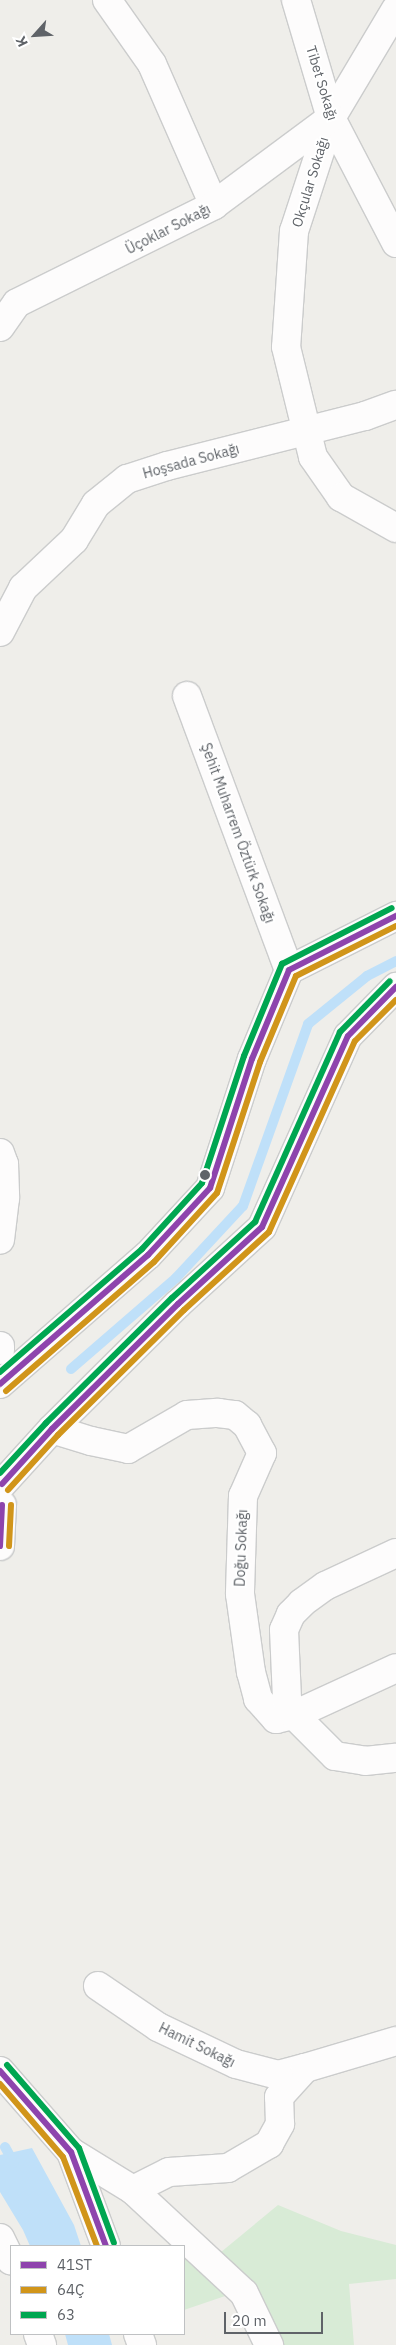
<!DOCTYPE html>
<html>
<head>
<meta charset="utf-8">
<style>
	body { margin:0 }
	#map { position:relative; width:396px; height:2345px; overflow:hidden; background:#efeeea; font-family:"IBM Plex Sans",sans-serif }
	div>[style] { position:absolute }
	.green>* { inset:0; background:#d8ebd6 }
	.water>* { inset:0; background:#bfe0f9 }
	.stream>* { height:10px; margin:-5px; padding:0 5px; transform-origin:5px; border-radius:5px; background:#bfe0f9 }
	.roads { filter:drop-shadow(1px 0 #cbcccc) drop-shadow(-1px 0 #cbcccc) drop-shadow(0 1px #cbcccc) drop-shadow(0 -1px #cbcccc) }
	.street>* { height:28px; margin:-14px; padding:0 14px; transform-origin:14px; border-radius:14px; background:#fdfcfc }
	.secondary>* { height:28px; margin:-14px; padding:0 14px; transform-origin:14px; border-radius:14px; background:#fdfcfc }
	.bus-1>* { height:6px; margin:-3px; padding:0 3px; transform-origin:3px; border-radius:3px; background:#8e44ad }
	.bus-2>* { height:6px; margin:-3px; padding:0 3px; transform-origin:3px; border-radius:3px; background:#d1951a }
	.bus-3>* { height:6px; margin:-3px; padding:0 3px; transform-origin:3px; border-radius:3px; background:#00a651 }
	.dots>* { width:14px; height:14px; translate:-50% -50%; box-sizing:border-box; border:2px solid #fff; border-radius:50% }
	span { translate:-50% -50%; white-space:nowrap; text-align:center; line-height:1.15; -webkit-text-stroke:4px #fff; paint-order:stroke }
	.street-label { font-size:14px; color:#5f6368 }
	.legend { position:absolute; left:10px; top:2245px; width:175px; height:90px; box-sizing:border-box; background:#fff; border:1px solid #bfc1c3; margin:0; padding:6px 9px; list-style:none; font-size:15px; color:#5f6368 }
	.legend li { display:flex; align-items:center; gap:10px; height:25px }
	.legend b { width:25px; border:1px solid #bfc1c3 }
	.north { position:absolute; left:10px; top:10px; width:50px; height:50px; -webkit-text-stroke:4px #fff; paint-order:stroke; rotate:244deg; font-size:14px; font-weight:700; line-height:20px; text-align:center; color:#5f6368 }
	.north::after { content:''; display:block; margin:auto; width:18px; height:22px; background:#5f6368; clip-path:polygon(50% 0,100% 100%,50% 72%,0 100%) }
	.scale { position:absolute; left:224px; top:2312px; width:99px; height:22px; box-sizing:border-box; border:2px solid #5f6368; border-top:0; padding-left:6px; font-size:15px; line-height:18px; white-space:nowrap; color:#5f6368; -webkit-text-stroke:4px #fff; paint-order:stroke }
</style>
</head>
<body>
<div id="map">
	<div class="green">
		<div style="clip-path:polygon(278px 2205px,341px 2231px,396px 2245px,396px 2279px,349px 2284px,354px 2345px,278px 2345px,215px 2257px)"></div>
		<div style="clip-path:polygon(184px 2258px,187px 2260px,231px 2294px,184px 2310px)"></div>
	</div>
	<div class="water">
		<div style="clip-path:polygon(32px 2148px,74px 2225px,81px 2246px,30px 2246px,23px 2230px,0 2192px,0 2155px)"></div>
		<div style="clip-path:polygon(65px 2334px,109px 2334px,112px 2345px,68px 2345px)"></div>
	</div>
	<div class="stream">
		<div style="left:71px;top:1369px;width:139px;rotate:-40.9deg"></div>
		<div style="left:176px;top:1278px;width:98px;rotate:-47.1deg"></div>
		<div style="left:243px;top:1206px;width:193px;rotate:-70.3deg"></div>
		<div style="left:308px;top:1024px;width:76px;rotate:-39.1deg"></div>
		<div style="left:367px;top:976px;width:33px;rotate:-27deg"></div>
		<div style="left:5px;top:2147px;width:18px;rotate:61deg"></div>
	</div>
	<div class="roads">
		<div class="street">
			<div style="left:107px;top:0;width:78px;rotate:54.9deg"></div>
			<div style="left:152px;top:64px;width:154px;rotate:66.3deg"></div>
			<div style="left:296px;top:0;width:123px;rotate:73.5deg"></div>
			<div style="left:331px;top:118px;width:141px;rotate:62.5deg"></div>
			<div style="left:396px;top:9px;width:127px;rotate:120.8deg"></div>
			<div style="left:331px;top:118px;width:119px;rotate:108.1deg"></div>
			<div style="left:294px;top:231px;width:116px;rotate:93.9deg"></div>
			<div style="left:286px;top:347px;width:113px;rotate:76.2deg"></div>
			<div style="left:313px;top:457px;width:49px;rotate:55deg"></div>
			<div style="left:341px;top:497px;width:63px;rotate:29.4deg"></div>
			<div style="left:0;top:327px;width:29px;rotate:-55deg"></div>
			<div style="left:17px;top:303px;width:220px;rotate:-26.4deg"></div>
			<div style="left:214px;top:205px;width:146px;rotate:-36.6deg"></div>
			<div style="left:0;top:632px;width:50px;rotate:-62.4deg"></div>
			<div style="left:23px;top:588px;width:70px;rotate:-43.3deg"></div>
			<div style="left:74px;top:540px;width:42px;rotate:-58.6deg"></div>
			<div style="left:96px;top:504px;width:40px;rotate:-39deg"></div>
			<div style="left:127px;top:479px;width:42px;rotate:-18deg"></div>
			<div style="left:167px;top:466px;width:204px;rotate:-14.2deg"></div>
			<div style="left:365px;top:416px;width:33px;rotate:-20deg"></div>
			<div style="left:187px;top:696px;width:292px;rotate:69.6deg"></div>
			<div style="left:52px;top:1429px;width:41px;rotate:17.1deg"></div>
			<div style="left:91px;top:1441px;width:38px;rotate:12deg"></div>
			<div style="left:128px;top:1449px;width:68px;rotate:-30deg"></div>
			<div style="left:187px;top:1415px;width:31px;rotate:-4deg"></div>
			<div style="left:218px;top:1413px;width:17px;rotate:7deg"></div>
			<div style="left:235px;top:1415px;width:16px;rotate:40deg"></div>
			<div style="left:247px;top:1425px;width:32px;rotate:62deg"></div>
			<div style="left:262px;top:1453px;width:47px;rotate:113.8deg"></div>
			<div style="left:243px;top:1496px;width:98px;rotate:91.8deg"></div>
			<div style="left:240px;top:1594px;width:79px;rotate:82deg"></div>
			<div style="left:251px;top:1672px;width:28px;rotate:75deg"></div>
			<div style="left:258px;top:1699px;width:27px;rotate:48deg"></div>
			<div style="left:276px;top:1719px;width:18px;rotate:-13deg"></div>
			<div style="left:294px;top:1715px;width:112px;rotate:-24.7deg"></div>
			<div style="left:396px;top:1553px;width:78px;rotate:155.1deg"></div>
			<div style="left:325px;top:1586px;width:29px;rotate:144deg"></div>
			<div style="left:302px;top:1603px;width:16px;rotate:135deg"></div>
			<div style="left:291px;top:1614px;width:17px;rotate:114deg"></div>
			<div style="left:284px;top:1630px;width:70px;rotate:87.5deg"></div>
			<div style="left:287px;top:1700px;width:17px;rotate:65deg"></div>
			<div style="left:294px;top:1715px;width:58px;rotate:45deg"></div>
			<div style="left:335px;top:1756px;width:30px;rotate:9deg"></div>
			<div style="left:365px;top:1761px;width:31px;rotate:-6deg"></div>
			<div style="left:98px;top:1986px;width:73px;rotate:34.3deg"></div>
			<div style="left:158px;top:2027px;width:86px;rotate:25.4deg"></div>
			<div style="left:236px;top:2064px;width:43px;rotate:14.7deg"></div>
			<div style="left:278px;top:2075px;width:28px;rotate:-15deg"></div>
			<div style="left:71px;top:2152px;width:73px;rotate:31.5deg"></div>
			<div style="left:133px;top:2190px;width:151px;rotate:42.9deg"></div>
			<div style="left:244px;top:2293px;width:58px;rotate:64.3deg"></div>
			<div style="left:133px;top:2190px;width:40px;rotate:-26.6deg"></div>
			<div style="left:169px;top:2172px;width:59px;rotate:-3.9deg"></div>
			<div style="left:228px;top:2168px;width:48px;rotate:-30.3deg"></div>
			<div style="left:269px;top:2144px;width:23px;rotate:-61deg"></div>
			<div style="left:280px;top:2124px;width:27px;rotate:-92deg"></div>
			<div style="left:279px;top:2097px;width:39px;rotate:-48deg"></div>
			<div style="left:305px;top:2068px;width:95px;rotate:-16.5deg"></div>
		</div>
		<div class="secondary">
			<div style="left:0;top:1153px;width:12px;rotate:70deg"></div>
			<div style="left:4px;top:1164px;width:34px;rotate:88deg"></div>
			<div style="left:5px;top:1198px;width:42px;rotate:96.8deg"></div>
			<div style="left:0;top:1346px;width:4px;rotate:90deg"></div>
			<div style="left:0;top:1384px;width:196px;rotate:-41.1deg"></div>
			<div style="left:148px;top:1255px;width:91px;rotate:-47.2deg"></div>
			<div style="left:210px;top:1188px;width:136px;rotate:-72deg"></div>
			<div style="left:252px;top:1059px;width:96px;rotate:-67.4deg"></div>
			<div style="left:289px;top:970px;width:120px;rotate:-26.8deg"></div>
			<div style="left:2px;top:1484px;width:74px;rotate:-47.7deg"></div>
			<div style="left:52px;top:1429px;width:177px;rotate:-44.8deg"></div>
			<div style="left:178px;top:1304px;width:114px;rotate:-42.5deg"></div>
			<div style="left:262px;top:1227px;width:209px;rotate:-65.8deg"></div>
			<div style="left:348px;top:1036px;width:69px;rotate:-45.6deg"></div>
			<div style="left:0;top:1546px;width:41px;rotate:-87.2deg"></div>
			<div style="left:0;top:2071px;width:108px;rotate:48.8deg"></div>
			<div style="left:71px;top:2152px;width:100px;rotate:69.6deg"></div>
			<div style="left:0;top:2238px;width:25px;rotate:64deg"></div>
			<div style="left:38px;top:2334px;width:12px;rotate:70deg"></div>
			<div style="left:138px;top:2334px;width:12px;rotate:70deg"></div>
		</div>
	</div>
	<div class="bus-1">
		<div style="left:0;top:1384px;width:196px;rotate:-41.1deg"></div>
		<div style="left:148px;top:1255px;width:91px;rotate:-47.2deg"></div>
		<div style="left:210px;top:1188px;width:136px;rotate:-72deg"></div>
		<div style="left:252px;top:1059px;width:96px;rotate:-67.4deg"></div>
		<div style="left:289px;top:970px;width:120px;rotate:-26.8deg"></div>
		<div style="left:2px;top:1484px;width:74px;rotate:-47.7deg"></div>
		<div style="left:52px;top:1429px;width:177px;rotate:-44.8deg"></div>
		<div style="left:178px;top:1304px;width:114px;rotate:-42.5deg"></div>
		<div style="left:262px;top:1227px;width:209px;rotate:-65.8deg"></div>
		<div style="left:348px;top:1036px;width:69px;rotate:-45.6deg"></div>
		<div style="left:0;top:1546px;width:41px;rotate:-87.2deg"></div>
		<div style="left:0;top:2071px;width:108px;rotate:48.8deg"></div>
		<div style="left:71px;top:2152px;width:100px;rotate:69.6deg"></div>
	</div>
	<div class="bus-2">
		<div style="left:6px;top:1391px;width:196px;rotate:-41.1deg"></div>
		<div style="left:154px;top:1262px;width:93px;rotate:-47.6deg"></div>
		<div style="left:217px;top:1193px;width:138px;rotate:-71.8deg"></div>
		<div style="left:260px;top:1062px;width:93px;rotate:-67.3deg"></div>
		<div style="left:296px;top:976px;width:112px;rotate:-26.6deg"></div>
		<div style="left:8px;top:1490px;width:74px;rotate:-47.7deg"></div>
		<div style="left:58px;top:1435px;width:177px;rotate:-44.8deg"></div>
		<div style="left:184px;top:1310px;width:115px;rotate:-42.5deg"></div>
		<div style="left:269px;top:1232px;width:209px;rotate:-65.8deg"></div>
		<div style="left:355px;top:1041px;width:58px;rotate:-45deg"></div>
		<div style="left:9px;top:1546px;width:41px;rotate:-87.2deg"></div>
		<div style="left:0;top:2084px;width:96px;rotate:49.2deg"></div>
		<div style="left:63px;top:2157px;width:95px;rotate:69.1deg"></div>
	</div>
	<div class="bus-3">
		<div style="left:0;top:1372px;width:188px;rotate:-40.9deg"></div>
		<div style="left:142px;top:1249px;width:89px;rotate:-47.7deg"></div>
		<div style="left:202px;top:1183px;width:134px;rotate:-71.7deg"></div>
		<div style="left:244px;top:1056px;width:100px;rotate:-67.6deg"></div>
		<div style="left:282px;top:964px;width:123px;rotate:-27deg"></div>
		<div style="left:0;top:1473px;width:68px;rotate:-47.4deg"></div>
		<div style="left:46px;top:1423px;width:177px;rotate:-44.8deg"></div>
		<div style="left:172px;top:1298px;width:113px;rotate:-42.5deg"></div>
		<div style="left:255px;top:1222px;width:208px;rotate:-65.9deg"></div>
		<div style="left:340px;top:1032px;width:71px;rotate:-45.6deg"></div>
		<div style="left:7px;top:2065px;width:110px;rotate:49.1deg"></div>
		<div style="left:79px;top:2148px;width:101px;rotate:69.8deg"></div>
	</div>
	<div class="dots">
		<div style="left:205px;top:1175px;background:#5f6368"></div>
	</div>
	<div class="street-label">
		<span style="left:322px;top:83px;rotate:73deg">Tibet Sokağı</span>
		<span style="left:310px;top:182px;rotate:-73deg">Okçular Sokağı</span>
		<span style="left:168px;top:229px;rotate:-27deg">Üçoklar Sokağı</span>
		<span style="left:191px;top:461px;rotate:-15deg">Hoşsada Sokağı</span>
		<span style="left:238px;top:833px;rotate:70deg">Şehit Muharrem Öztürk Sokağı</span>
		<span style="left:241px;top:1548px;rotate:-88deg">Doğu Sokağı</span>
		<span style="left:197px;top:2045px;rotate:26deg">Hamit Sokağı</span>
	</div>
	<ul class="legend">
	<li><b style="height:6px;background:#8e44ad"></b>41ST</li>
	<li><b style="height:6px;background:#d1951a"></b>64Ç</li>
	<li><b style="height:6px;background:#00a651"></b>63</li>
	</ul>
	<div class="north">K</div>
	<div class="scale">20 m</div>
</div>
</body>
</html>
